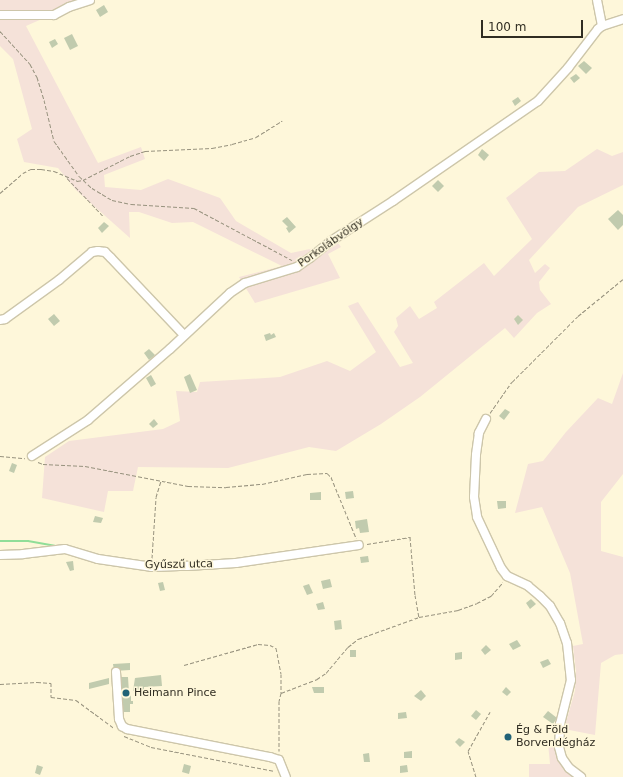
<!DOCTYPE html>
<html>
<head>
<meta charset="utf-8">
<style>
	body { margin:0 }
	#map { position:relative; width:623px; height:777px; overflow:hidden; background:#fef7da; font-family:"DejaVu Sans",sans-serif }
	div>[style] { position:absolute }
	.green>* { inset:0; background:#f5e2d9 }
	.stream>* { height:2px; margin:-1px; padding:0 1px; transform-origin:1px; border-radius:1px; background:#90de98 }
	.building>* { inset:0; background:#c1cbae }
	.path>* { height:1px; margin-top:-0.5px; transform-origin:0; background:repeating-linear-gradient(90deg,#97927e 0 4px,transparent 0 6px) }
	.roads { filter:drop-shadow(1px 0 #cdc6aa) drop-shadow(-1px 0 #cdc6aa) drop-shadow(0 1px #cdc6aa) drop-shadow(0 -1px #cdc6aa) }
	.minor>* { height:8px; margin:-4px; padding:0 4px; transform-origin:4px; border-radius:4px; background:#fff }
	.dots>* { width:11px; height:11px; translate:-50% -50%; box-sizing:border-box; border:2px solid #fef7da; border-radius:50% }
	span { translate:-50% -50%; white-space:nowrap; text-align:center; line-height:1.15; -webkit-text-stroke:3px #fef7da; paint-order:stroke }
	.street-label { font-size:11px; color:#302d22 }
	.poi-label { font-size:11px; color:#302d22 }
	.left { translate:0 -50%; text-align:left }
	.scale { position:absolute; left:481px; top:20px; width:102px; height:18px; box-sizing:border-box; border:2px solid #302d22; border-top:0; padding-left:5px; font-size:12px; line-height:14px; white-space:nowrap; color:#302d22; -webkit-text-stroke:3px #fef7da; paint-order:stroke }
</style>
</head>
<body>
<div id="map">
	<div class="green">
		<div style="clip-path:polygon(0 0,85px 0,26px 26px,98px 163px,141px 147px,145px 159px,104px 175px,105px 187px,141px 190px,168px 179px,220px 198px,236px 221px,291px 253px,338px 243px,341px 247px,328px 254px,340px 278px,255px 303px,239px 277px,282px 266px,193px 222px,172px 223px,139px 212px,129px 212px,130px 238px,76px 190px,58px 168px,24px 162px,17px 139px,32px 129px,13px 59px,0 46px)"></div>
		<div style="clip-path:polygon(597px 149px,612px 156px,623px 152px,623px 185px,578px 207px,529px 260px,535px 273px,545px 264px,550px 268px,539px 282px,540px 290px,551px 304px,537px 313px,514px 338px,505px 328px,420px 397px,381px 424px,336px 451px,309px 447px,228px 468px,138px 467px,133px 491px,108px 491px,104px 512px,42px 498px,45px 457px,69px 441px,163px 429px,180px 421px,176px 391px,197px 392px,200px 382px,280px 377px,327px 361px,350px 371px,376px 352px,348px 306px,358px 302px,400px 367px,413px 363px,394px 332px,398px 326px,396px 318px,410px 306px,419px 319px,437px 308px,434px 302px,484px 263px,494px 276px,532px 239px,506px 198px,539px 172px,565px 171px)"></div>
		<div style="clip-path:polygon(623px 373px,623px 474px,601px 502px,601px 551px,623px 557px,623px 654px,615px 655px,601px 663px,595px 735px,564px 729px,575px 691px,576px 671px,573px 646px,583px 644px,570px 573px,542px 507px,515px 513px,528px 464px,543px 461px,566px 432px,598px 398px,612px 404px)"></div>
		<div style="clip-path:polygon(558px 741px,562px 758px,581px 777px,529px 777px,529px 764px,550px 764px,548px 743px)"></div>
	</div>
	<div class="stream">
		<div style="left:0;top:541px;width:28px"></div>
		<div style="left:28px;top:541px;width:27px;rotate:10deg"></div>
	</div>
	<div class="building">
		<div style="clip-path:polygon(104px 5px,108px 12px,100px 17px,96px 10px)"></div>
		<div style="clip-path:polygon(72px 34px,78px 46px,70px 50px,64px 38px)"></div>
		<div style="clip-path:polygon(55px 39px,58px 44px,52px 48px,49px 42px)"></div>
		<div style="clip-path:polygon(584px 61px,592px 68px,586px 74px,578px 66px)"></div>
		<div style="clip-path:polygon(576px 74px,580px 78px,574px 83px,570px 78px)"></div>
		<div style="clip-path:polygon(518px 97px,521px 101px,515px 106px,512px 101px)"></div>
		<div style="clip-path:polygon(482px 149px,489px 155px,484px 161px,478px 155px)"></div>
		<div style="clip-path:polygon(438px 180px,444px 186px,438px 192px,432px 186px)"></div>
		<div style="clip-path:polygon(618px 210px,623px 215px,623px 225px,618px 230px,608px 219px)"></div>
		<div style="clip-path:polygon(287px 217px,296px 227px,289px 233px,286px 228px,288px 227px,282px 221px)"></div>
		<div style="clip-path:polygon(104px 222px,109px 226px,102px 233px,98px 228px)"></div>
		<div style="clip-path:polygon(54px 314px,60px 321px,54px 326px,48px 319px)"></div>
		<div style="clip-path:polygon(518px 315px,523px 320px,518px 325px,514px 319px)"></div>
		<div style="clip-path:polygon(270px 333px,271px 335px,274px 333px,276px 337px,266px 341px,264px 335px)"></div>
		<div style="clip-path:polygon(149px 349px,155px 355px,149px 360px,144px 353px)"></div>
		<div style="clip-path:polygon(190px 374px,197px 390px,190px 393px,184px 377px)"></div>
		<div style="clip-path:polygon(151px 375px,156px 384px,151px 387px,146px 378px)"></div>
		<div style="clip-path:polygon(505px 409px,510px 412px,504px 420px,499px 416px)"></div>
		<div style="clip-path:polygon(154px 419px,158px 424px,153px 428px,149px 424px)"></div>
		<div style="clip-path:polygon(12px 463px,17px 465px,14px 473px,9px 471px)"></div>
		<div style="clip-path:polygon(353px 491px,354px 498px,346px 499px,345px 492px)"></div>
		<div style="clip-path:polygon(321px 492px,321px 500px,310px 500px,310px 493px)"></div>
		<div style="clip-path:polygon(497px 501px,506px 501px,506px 508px,498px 509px)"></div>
		<div style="clip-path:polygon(95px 516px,103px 518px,101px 523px,93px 522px)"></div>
		<div style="clip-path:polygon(367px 519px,369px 532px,360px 533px,359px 528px,356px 529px,355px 521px)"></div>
		<div style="clip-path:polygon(368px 556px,369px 562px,361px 563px,360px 557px)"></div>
		<div style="clip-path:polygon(73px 561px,74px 570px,70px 571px,66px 562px)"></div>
		<div style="clip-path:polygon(330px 579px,332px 587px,323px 589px,321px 581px)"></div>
		<div style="clip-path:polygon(163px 582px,165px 590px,160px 591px,158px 583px)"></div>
		<div style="clip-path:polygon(309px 584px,313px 593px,307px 595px,303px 586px)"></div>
		<div style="clip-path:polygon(531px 599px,536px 604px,530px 609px,526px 603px)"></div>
		<div style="clip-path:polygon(323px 602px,325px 609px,318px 610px,316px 604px)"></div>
		<div style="clip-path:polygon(341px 620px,342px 629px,335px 630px,334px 621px)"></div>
		<div style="clip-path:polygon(517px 640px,521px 646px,513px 650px,509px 644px)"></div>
		<div style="clip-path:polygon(486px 645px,491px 650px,485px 655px,481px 650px)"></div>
		<div style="clip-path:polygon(350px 650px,356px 650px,356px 657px,350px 657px)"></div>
		<div style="clip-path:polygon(462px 652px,462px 659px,455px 660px,455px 653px)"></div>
		<div style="clip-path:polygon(548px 659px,551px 664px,543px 668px,540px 662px)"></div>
		<div style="clip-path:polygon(130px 663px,130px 670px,114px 671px,113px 664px)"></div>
		<div style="clip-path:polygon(161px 675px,162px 686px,144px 687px,144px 691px,133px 691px,135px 678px)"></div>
		<div style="clip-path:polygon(121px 677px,128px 677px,129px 693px,131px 696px,131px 701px,133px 701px,133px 704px,130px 704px,130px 712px,122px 712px,118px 700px,122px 700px)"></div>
		<div style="clip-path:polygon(109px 678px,109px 684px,89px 689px,89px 683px)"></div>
		<div style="clip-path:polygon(312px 687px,324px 687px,324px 693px,314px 693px)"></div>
		<div style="clip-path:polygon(506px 687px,511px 692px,507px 696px,502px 692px)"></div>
		<div style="clip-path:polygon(421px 690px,426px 696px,421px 701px,414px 696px)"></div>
		<div style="clip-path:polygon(476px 710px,481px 714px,476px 720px,471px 716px)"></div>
		<div style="clip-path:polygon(548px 711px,557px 718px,553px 724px,543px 717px)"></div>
		<div style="clip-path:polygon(406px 712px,407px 718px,398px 719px,398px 713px)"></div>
		<div style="clip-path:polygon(506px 733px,512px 735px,510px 741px,504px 739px)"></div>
		<div style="clip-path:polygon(459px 738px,465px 742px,460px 747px,455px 742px)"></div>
		<div style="clip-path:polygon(412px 751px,412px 758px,404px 758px,404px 752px)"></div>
		<div style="clip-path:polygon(369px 753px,370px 762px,364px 762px,363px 754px)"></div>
		<div style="clip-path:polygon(184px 764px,191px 766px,189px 774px,182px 772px)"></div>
		<div style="clip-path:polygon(37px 765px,43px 767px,40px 775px,35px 773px)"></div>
		<div style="clip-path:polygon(407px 765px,408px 772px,400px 773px,400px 766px)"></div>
	</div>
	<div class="path">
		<div style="left:0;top:31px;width:45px;rotate:47.7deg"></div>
		<div style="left:30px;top:64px;width:15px;rotate:62deg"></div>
		<div style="left:37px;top:77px;width:24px;rotate:73deg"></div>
		<div style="left:44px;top:100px;width:42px;rotate:76.3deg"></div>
		<div style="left:54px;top:141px;width:43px;rotate:54.5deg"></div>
		<div style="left:79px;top:176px;width:18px;rotate:43deg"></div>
		<div style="left:92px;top:188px;width:23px;rotate:31deg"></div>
		<div style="left:112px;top:200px;width:19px;rotate:12deg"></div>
		<div style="left:131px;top:204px;width:63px;rotate:3.6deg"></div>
		<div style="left:194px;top:208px;width:111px;rotate:28deg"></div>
		<div style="left:67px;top:178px;width:52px;rotate:46.5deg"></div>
		<div style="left:0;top:193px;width:30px;rotate:-41deg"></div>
		<div style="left:23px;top:173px;width:9px;rotate:-27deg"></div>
		<div style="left:31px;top:169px;width:10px"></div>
		<div style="left:41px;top:169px;width:13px;rotate:9deg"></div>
		<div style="left:54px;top:171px;width:25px;rotate:23deg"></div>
		<div style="left:77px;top:181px;width:6px;rotate:-9deg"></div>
		<div style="left:83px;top:180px;width:53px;rotate:-27.1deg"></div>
		<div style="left:130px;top:156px;width:16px;rotate:-18deg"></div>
		<div style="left:145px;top:151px;width:67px;rotate:-2.6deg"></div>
		<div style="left:212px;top:148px;width:20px;rotate:-11deg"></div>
		<div style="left:232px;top:144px;width:25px;rotate:-16deg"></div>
		<div style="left:256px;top:137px;width:31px;rotate:-32deg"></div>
		<div style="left:490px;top:413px;width:38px;rotate:-55deg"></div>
		<div style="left:512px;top:382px;width:93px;rotate:-45deg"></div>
		<div style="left:578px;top:316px;width:58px;rotate:-39.4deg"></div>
		<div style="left:0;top:456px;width:25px;rotate:5deg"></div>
		<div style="left:38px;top:462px;width:5px;rotate:22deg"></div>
		<div style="left:43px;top:464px;width:42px;rotate:2.7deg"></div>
		<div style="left:85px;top:466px;width:105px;rotate:11deg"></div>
		<div style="left:188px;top:486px;width:38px;rotate:2deg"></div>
		<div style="left:226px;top:487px;width:36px;rotate:-5deg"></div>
		<div style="left:262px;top:484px;width:46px;rotate:-12.5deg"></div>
		<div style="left:307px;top:474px;width:20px;rotate:-3deg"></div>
		<div style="left:327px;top:473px;width:6px;rotate:45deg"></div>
		<div style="left:331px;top:477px;width:66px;rotate:67.7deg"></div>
		<div style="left:367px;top:544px;width:44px;rotate:-9.2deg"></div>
		<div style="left:410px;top:537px;width:58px;rotate:85.1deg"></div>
		<div style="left:415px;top:595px;width:22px;rotate:80deg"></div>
		<div style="left:152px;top:558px;width:61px;rotate:-86.2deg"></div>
		<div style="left:156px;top:497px;width:17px;rotate:-73deg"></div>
		<div style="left:184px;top:665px;width:77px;rotate:-15.8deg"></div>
		<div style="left:258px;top:644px;width:12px;rotate:5deg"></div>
		<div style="left:270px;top:645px;width:7px;rotate:27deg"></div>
		<div style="left:276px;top:648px;width:26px;rotate:79deg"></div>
		<div style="left:281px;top:674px;width:19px;rotate:90deg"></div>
		<div style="left:281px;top:693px;width:8px;rotate:104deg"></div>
		<div style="left:279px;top:701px;width:50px;rotate:90deg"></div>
		<div style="left:0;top:684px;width:37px;rotate:-3deg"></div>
		<div style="left:37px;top:682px;width:14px;rotate:4deg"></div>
		<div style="left:51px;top:683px;width:14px;rotate:90deg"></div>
		<div style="left:51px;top:697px;width:25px;rotate:7deg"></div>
		<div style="left:76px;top:700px;width:47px;rotate:36.4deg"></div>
		<div style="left:281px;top:693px;width:39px;rotate:-21deg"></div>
		<div style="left:317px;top:679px;width:11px;rotate:-34deg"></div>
		<div style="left:326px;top:673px;width:34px;rotate:-50deg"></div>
		<div style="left:348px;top:647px;width:13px;rotate:-39deg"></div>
		<div style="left:358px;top:639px;width:65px;rotate:-19.8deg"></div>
		<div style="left:419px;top:617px;width:40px;rotate:-10deg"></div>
		<div style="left:458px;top:610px;width:20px;rotate:-20deg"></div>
		<div style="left:477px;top:603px;width:16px;rotate:-27deg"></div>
		<div style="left:491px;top:596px;width:18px;rotate:-49deg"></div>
		<div style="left:124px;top:736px;width:29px;rotate:22deg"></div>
		<div style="left:151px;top:747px;width:126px;rotate:11deg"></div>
		<div style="left:476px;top:777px;width:27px;rotate:-107deg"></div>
		<div style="left:468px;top:751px;width:45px;rotate:-60.6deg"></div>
	</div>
	<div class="roads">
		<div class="minor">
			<div style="left:597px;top:0;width:26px;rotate:79deg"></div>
			<div style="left:0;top:15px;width:54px"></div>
			<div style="left:54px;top:15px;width:17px;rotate:-28deg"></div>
			<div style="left:69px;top:7px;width:22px;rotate:-18deg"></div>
			<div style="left:0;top:320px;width:5px;rotate:-11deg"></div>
			<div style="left:5px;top:319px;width:67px;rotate:-35.8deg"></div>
			<div style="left:59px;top:280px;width:43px;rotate:-40.3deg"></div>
			<div style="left:92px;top:252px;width:6px;rotate:-9deg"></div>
			<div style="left:98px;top:251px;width:7px;rotate:8deg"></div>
			<div style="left:105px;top:252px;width:8px;rotate:45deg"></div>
			<div style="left:111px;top:258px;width:106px;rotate:46.5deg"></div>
			<div style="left:486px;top:419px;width:16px;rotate:117deg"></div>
			<div style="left:479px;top:433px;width:22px;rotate:98deg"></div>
			<div style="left:476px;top:455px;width:42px;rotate:92.7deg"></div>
			<div style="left:474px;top:497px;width:20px;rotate:81deg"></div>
			<div style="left:477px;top:517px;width:56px;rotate:64.8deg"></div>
			<div style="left:501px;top:568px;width:10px;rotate:53deg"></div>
			<div style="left:507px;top:576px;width:23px;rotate:25deg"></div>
			<div style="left:528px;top:586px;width:16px;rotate:40deg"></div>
			<div style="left:540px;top:596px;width:14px;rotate:45deg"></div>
			<div style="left:550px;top:606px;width:20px;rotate:60deg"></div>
			<div style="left:560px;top:623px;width:21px;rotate:71deg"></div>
			<div style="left:567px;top:643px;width:37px;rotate:84deg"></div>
			<div style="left:571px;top:680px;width:45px;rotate:104deg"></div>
			<div style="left:560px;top:724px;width:23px;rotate:92deg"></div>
			<div style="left:559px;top:747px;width:11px;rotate:75deg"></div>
			<div style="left:562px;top:758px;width:12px;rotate:55deg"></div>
			<div style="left:569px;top:768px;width:15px;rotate:37deg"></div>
			<div style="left:32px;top:456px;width:67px;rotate:-32.7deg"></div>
			<div style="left:88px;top:420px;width:108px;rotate:-40.9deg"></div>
			<div style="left:170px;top:349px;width:82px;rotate:-43deg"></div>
			<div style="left:230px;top:293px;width:18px;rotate:-34deg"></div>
			<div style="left:245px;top:283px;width:54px;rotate:-17.1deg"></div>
			<div style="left:297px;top:267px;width:16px;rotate:-35deg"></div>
			<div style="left:310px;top:258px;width:27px;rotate:-39deg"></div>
			<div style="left:331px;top:241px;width:74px;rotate:-32.8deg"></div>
			<div style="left:393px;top:201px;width:176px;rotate:-34.6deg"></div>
			<div style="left:538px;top:101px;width:45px;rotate:-47.7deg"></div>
			<div style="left:568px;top:68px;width:49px;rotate:-52.4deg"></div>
			<div style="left:598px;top:29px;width:5px;rotate:-37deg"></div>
			<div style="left:602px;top:26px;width:22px;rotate:-18deg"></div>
			<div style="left:0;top:555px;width:23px;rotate:-2deg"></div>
			<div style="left:23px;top:554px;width:42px;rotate:-6.8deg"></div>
			<div style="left:65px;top:549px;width:34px;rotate:17deg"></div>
			<div style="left:98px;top:559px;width:55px;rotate:8.4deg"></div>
			<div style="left:152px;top:567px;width:35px;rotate:-2deg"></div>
			<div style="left:187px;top:566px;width:49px;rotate:-3.5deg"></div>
			<div style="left:236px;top:563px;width:124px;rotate:-8.3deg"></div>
			<div style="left:116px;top:672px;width:47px;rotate:86.3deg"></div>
			<div style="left:119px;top:719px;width:8px;rotate:67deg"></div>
			<div style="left:122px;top:726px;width:6px;rotate:31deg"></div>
			<div style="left:127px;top:729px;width:146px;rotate:11.1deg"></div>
			<div style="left:270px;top:757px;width:9px;rotate:18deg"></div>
			<div style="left:279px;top:760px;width:18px;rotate:68deg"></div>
		</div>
	</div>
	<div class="dots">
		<div style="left:126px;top:693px;background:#216276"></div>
		<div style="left:508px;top:737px;background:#216276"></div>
	</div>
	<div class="street-label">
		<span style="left:331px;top:243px;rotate:-35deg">Porkolábvölgy</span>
		<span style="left:179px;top:565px;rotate:-1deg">Gyűszű utca</span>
	</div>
	<div class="poi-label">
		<span class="left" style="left:134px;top:693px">Heimann Pince</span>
		<span class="left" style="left:516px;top:737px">Ég &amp; Föld<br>Borvendégház</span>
	</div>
	<div class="scale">100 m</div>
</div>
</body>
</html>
